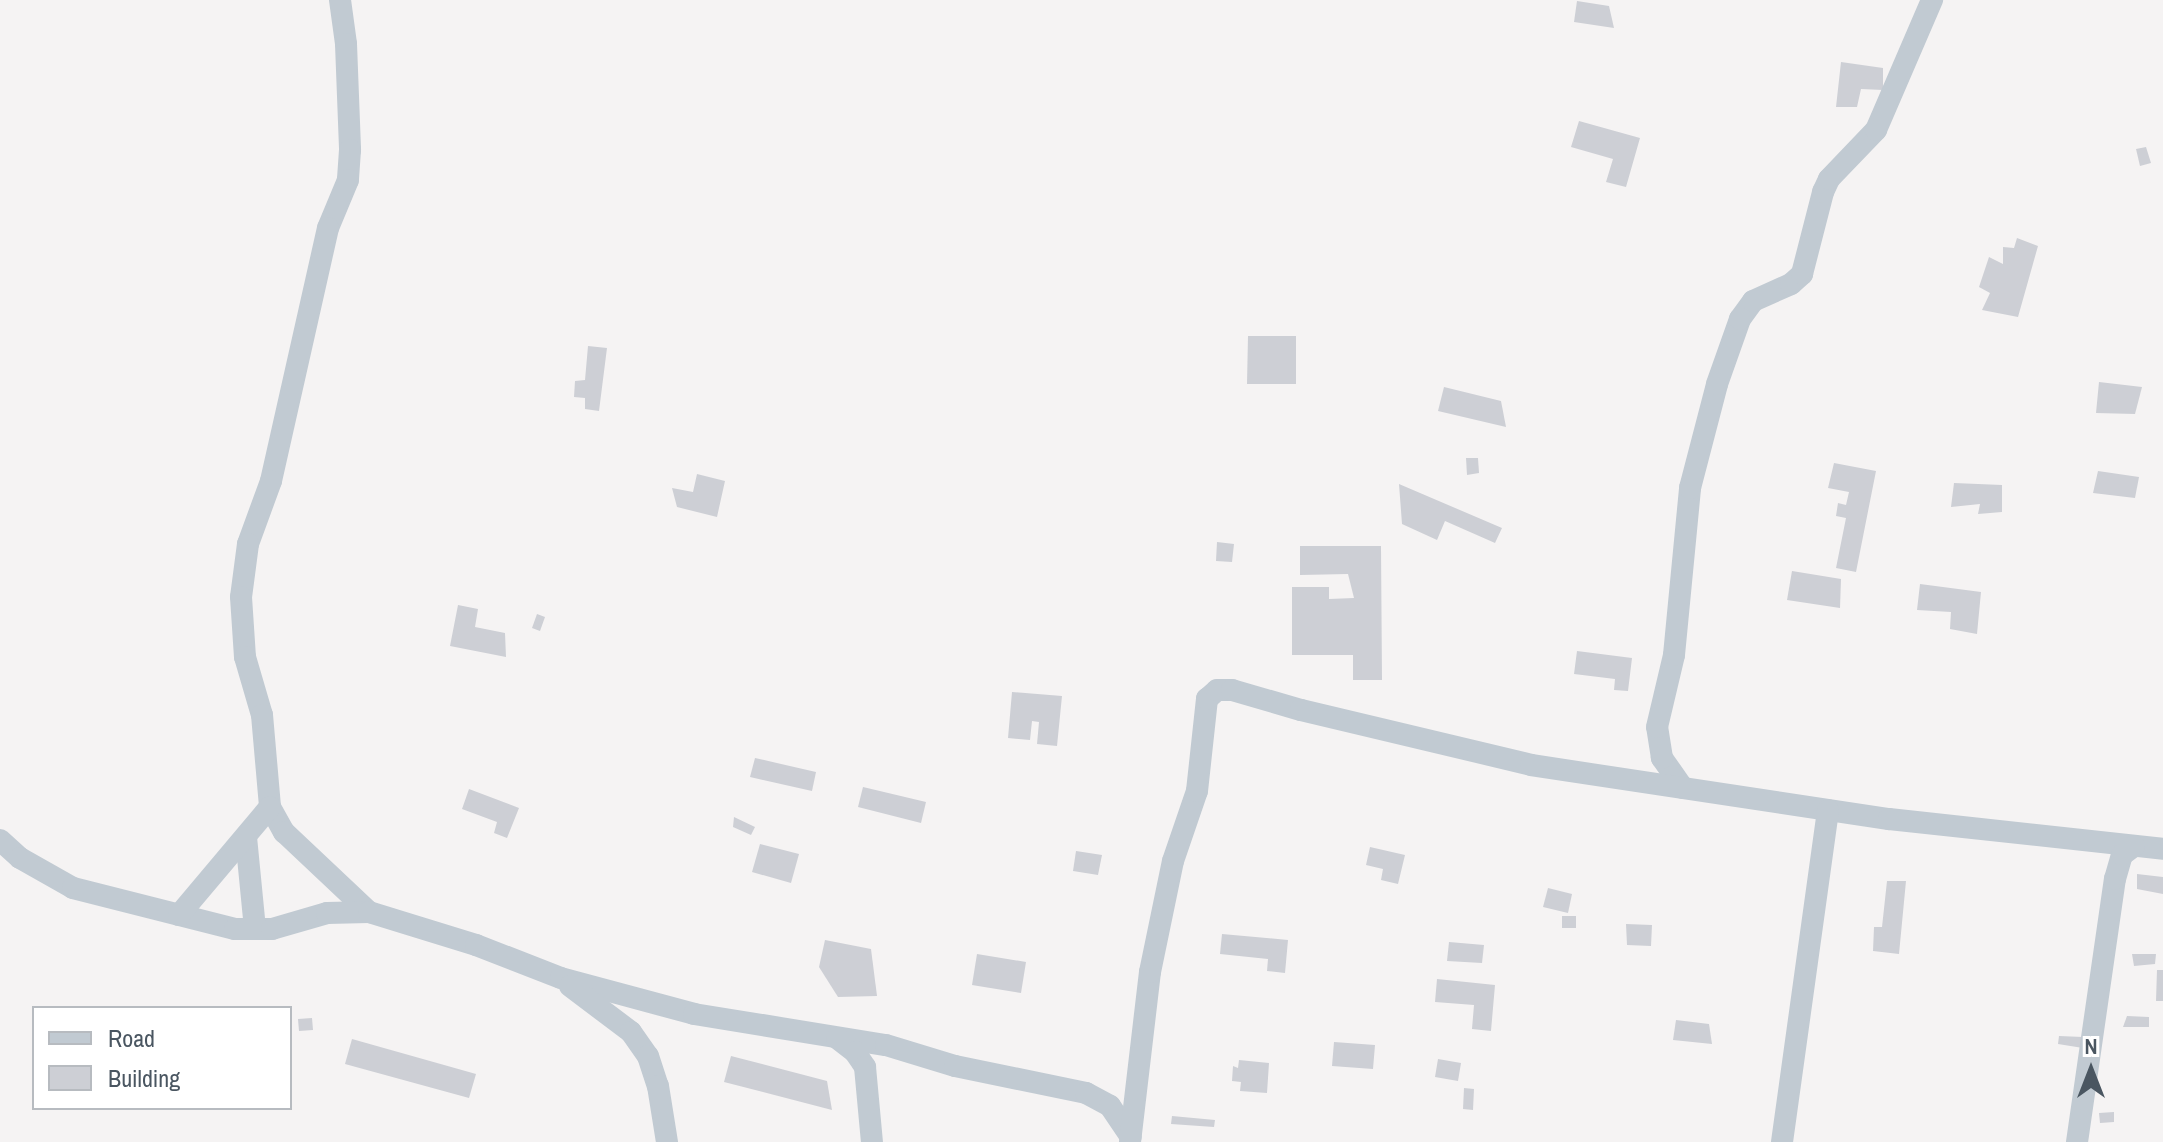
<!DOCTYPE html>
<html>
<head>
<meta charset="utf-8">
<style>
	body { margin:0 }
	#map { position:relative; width:2163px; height:1142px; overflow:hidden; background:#f5f3f3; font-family:"Archivo Narrow",sans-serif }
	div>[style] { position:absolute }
	.building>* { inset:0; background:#cdcfd5 }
	.minor>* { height:22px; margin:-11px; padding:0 11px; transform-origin:11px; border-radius:11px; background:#c1cad2 }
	span { translate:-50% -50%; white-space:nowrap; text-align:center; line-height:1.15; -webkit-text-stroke:6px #fff; paint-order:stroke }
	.legend { position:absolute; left:32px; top:1006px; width:260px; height:104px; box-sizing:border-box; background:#fff; border:2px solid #b7bbc0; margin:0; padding:10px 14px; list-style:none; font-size:24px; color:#4a5661 }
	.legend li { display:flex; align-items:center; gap:16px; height:40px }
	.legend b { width:40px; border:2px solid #b7bbc0 }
	.north { position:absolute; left:2051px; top:1030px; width:80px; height:80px; -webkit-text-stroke:6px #fff; paint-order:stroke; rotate:0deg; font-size:22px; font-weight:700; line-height:32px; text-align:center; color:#4a5661 }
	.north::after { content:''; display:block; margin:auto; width:28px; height:36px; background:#4a5661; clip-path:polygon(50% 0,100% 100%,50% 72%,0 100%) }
</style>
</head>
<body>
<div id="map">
	<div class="building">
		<div style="clip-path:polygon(1577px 1px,1609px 6px,1614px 28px,1574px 22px)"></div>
		<div style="clip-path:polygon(1841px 62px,1883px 68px,1883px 90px,1861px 89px,1857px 107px,1836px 107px)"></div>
		<div style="clip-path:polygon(1579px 121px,1640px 138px,1626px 187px,1606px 182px,1613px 159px,1571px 147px)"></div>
		<div style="clip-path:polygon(2146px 147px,2151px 163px,2140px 166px,2136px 149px)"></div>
		<div style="clip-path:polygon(2017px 238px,2038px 246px,2018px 317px,1982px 310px,1990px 293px,1979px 287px,1989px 257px,2003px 264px,2003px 247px,2014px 248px)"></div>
		<div style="clip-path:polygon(1248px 336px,1296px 336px,1296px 384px,1247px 384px)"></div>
		<div style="clip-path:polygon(588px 346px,607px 348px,599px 411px,585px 409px,585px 398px,574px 397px,575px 381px,585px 380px)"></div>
		<div style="clip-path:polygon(2099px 382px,2142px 387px,2135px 414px,2096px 413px)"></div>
		<div style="clip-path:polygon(1444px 387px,1501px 401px,1506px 427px,1438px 411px)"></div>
		<div style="clip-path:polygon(1466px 458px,1478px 458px,1479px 473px,1467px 475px)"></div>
		<div style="clip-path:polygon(1834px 463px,1876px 471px,1856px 572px,1836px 568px,1846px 518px,1836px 516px,1838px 503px,1846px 505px,1849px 492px,1828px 488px)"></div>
		<div style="clip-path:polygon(2098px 471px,2139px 477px,2135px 498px,2093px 493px)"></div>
		<div style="clip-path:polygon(697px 474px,725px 481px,717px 517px,677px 507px,672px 488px,693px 492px)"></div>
		<div style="clip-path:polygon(1954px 483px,2002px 485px,2002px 512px,1978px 514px,1980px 504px,1951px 507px)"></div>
		<div style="clip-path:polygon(1399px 484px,1502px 528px,1495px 543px,1445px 521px,1437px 540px,1402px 524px)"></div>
		<div style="clip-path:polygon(1217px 542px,1234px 544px,1232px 562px,1216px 561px)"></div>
		<div style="clip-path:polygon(1300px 546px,1381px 546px,1382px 680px,1353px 680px,1353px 655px,1292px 655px,1292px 587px,1329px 587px,1329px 599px,1354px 598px,1348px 574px,1300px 575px)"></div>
		<div style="clip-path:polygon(1792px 571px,1841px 579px,1840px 608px,1787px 600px)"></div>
		<div style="clip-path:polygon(1920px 584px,1981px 592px,1977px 634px,1950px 629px,1951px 612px,1917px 610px)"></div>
		<div style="clip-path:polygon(458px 605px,478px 609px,475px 627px,505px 633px,506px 657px,450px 646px)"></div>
		<div style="clip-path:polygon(537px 614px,545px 617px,540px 631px,532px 628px)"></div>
		<div style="clip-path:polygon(1577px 651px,1632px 658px,1628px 691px,1614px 690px,1615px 679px,1574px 674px)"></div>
		<div style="clip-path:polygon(1012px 692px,1062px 696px,1057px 746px,1037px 744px,1039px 722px,1032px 721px,1030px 740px,1008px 738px)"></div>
		<div style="clip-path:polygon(755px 758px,816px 772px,812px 791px,750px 777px)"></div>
		<div style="clip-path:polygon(863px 787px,926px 802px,921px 823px,858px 807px)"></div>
		<div style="clip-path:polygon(469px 789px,519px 808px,507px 838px,494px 833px,497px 822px,462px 809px)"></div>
		<div style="clip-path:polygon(734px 817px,755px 827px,751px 835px,733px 827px)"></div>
		<div style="clip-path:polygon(760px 844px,799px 854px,791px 883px,752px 872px)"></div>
		<div style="clip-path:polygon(1370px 847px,1405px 855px,1398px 884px,1381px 880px,1383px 869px,1366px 865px)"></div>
		<div style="clip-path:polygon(1076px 851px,1102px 855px,1098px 875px,1073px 871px)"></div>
		<div style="clip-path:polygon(2137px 874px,2163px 877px,2163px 894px,2137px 889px)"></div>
		<div style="clip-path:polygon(1887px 881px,1906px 881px,1899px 954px,1873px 951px,1874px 927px,1882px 927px)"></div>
		<div style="clip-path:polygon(1548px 888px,1572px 894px,1568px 913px,1543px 907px)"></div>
		<div style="clip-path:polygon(1562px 916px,1576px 916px,1576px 928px,1562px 928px)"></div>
		<div style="clip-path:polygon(1626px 924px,1652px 925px,1651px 946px,1627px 945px)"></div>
		<div style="clip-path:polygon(1222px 934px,1288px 940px,1285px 973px,1267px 971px,1268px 959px,1220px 954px)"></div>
		<div style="clip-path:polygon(825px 940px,871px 949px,877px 996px,838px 997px,819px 967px)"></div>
		<div style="clip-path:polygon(1449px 942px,1484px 945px,1482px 963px,1447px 961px)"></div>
		<div style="clip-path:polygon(977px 954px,1026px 962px,1021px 993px,972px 985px)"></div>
		<div style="clip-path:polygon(2132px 954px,2156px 954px,2155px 964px,2134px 966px)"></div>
		<div style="clip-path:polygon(2157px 970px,2163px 970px,2163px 1001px,2156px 1001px)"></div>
		<div style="clip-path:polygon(1437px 979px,1495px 985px,1491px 1031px,1472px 1029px,1474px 1005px,1435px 1002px)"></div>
		<div style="clip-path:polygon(2127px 1016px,2149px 1017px,2149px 1027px,2123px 1027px)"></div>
		<div style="clip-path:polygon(312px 1018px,313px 1030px,299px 1031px,298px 1019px)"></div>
		<div style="clip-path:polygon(1676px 1020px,1709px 1024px,1712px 1044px,1673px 1040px)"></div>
		<div style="clip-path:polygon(2059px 1036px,2083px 1037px,2083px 1048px,2058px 1044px)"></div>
		<div style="clip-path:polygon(352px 1039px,476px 1074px,469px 1098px,345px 1064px)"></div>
		<div style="clip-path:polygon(1334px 1042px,1375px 1045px,1373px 1069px,1332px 1066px)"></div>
		<div style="clip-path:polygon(731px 1056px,827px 1081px,832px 1110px,724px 1082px)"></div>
		<div style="clip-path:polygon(1438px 1059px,1461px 1063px,1458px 1081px,1435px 1077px)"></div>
		<div style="clip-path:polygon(1239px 1060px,1269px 1063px,1267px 1093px,1240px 1091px,1241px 1082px,1232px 1081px,1233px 1066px,1238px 1068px)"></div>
		<div style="clip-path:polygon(1464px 1088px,1474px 1089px,1473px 1110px,1463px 1109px)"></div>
		<div style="clip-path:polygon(2114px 1112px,2114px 1122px,2100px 1123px,2099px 1113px)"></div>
		<div style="clip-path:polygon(1172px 1116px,1215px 1120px,1214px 1127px,1171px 1124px)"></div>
	</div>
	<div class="minor">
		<div style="left:340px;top:0;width:44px;rotate:82.2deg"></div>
		<div style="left:346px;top:44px;width:106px;rotate:87.8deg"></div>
		<div style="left:350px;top:150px;width:30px;rotate:94deg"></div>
		<div style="left:348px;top:180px;width:52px;rotate:112.6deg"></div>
		<div style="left:328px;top:228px;width:259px;rotate:102.7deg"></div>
		<div style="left:271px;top:481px;width:67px;rotate:110.1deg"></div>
		<div style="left:248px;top:544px;width:53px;rotate:97.5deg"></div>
		<div style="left:241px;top:597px;width:60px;rotate:86.2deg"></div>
		<div style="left:245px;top:657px;width:60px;rotate:73.7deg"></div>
		<div style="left:262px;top:715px;width:92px;rotate:85deg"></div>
		<div style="left:270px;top:807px;width:29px;rotate:61deg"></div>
		<div style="left:284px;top:832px;width:117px;rotate:43.3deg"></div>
		<div style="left:1683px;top:788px;width:37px;rotate:-125deg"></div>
		<div style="left:1662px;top:758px;width:31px;rotate:-99deg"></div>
		<div style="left:1657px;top:727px;width:74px;rotate:-76.7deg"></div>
		<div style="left:1674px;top:655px;width:168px;rotate:-84.5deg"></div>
		<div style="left:1690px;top:488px;width:107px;rotate:-75.4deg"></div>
		<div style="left:1717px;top:384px;width:69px;rotate:-70.5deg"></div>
		<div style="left:1740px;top:319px;width:22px;rotate:-54deg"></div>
		<div style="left:1753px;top:301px;width:42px;rotate:-24.1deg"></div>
		<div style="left:1791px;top:284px;width:15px;rotate:-42deg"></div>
		<div style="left:1802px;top:274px;width:85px;rotate:-75.6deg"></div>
		<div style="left:1823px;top:192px;width:14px;rotate:-65deg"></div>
		<div style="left:1829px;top:179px;width:68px;rotate:-46.2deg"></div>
		<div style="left:1876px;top:130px;width:142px;rotate:-66.7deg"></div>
		<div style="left:246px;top:837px;width:92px;rotate:84.4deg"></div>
		<div style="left:0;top:840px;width:27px;rotate:42deg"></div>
		<div style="left:20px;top:858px;width:61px;rotate:29.5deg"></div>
		<div style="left:73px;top:888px;width:167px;rotate:14.2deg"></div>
		<div style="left:235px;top:929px;width:37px"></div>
		<div style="left:272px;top:929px;width:57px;rotate:-16.2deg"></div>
		<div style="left:327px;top:913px;width:42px;rotate:-1.4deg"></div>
		<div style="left:369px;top:912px;width:112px;rotate:17.1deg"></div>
		<div style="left:476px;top:945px;width:91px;rotate:21.2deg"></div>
		<div style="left:561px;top:978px;width:138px;rotate:15.1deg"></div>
		<div style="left:694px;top:1014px;width:194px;rotate:9.2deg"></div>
		<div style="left:886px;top:1045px;width:72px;rotate:16.9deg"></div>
		<div style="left:955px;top:1066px;width:134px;rotate:11.6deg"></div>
		<div style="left:1086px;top:1093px;width:27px;rotate:28deg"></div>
		<div style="left:1110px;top:1106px;width:37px;rotate:56deg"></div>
		<div style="left:179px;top:915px;width:141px;rotate:-49.9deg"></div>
		<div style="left:570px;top:986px;width:76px;rotate:37deg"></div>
		<div style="left:631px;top:1032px;width:29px;rotate:55deg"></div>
		<div style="left:648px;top:1056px;width:32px;rotate:72deg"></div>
		<div style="left:658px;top:1086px;width:57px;rotate:80.9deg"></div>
		<div style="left:837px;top:1038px;width:23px;rotate:38deg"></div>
		<div style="left:855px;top:1052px;width:18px;rotate:56deg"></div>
		<div style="left:865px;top:1067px;width:75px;rotate:84.7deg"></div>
		<div style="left:1130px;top:1142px;width:171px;rotate:-83.3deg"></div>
		<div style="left:1150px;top:972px;width:113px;rotate:-78.3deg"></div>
		<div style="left:1173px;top:861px;width:74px;rotate:-71.1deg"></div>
		<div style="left:1197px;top:791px;width:93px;rotate:-83.8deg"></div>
		<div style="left:1207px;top:699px;width:13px;rotate:-42deg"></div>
		<div style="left:1217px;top:690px;width:15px"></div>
		<div style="left:1232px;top:690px;width:72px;rotate:16.2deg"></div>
		<div style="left:1301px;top:710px;width:236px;rotate:13.4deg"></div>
		<div style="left:1531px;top:765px;width:362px;rotate:8.6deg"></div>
		<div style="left:1889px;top:819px;width:276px;rotate:6.2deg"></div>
		<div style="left:1782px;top:1142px;width:335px;rotate:-82.1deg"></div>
		<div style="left:2077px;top:1142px;width:266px;rotate:-81.8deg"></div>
		<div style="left:2115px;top:879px;width:25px;rotate:-74deg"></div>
		<div style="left:2122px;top:855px;width:15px;rotate:-37deg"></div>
	</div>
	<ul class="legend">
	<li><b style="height:10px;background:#c1cad2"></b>Road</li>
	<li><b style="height:22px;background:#cdcfd5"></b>Building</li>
	</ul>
	<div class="north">N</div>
</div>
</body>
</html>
